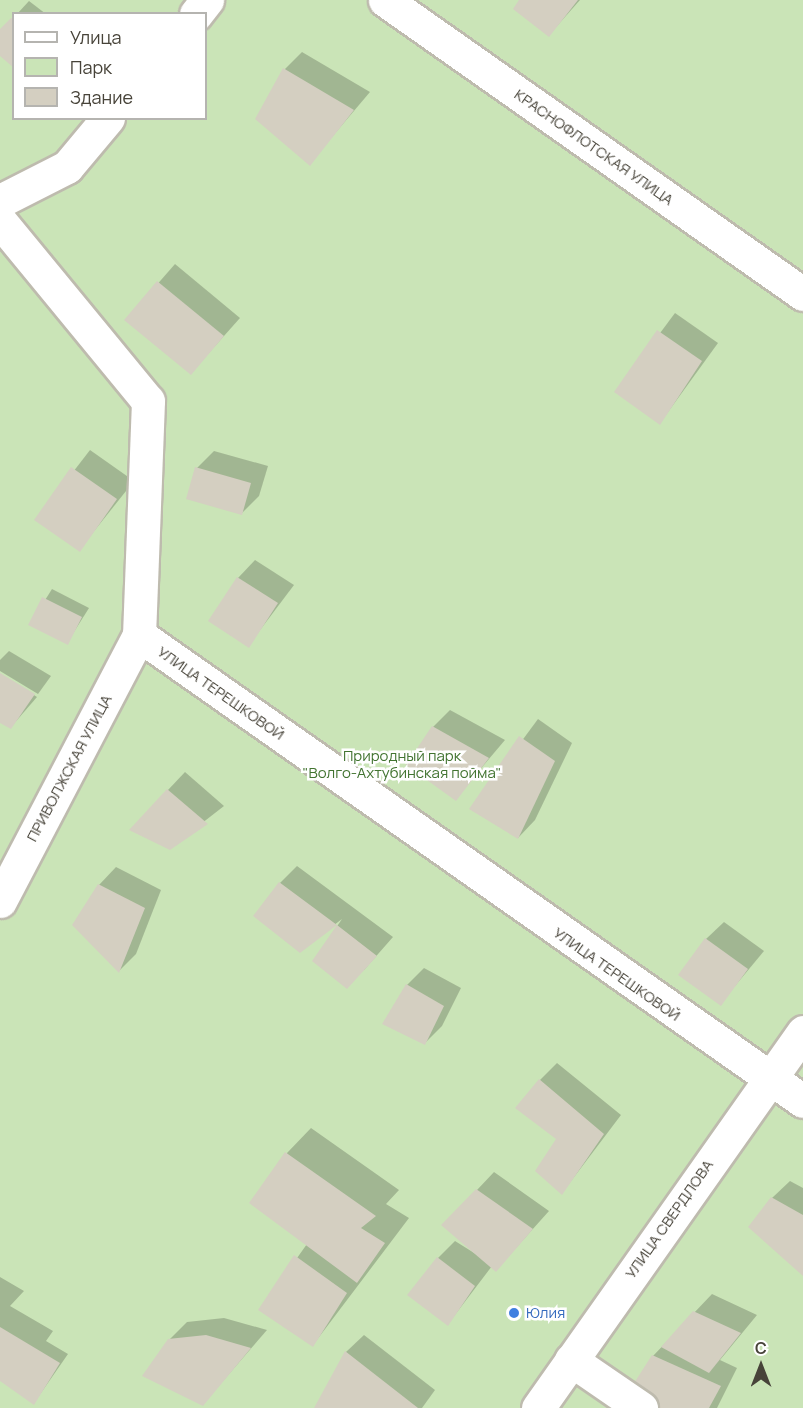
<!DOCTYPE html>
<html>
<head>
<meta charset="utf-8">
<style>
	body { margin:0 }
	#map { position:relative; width:803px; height:1408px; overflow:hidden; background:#f4f2ea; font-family:Manrope,sans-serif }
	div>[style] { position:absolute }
	.green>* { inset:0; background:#cae4b7 }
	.shadow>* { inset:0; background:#0003 }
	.building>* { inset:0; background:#d4cfc1 }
	.roads { filter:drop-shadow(2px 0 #bebbae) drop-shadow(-2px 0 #bebbae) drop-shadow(0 2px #bebbae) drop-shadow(0 -2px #bebbae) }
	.minor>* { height:33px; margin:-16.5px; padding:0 16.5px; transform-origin:16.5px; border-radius:16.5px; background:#fff }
	.tertiary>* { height:33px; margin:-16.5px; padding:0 16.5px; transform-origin:16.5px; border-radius:16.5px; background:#fff }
	.dots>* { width:16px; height:16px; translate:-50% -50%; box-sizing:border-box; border:3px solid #fff; border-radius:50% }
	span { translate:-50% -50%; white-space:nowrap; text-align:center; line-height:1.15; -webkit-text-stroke:5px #fff; paint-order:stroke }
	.street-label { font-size:15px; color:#474339 }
	.park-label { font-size:15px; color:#427431 }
	.shop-label { font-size:15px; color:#366cbe }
	.left { translate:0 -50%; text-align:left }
	.legend { position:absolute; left:12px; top:12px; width:195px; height:108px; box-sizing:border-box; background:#fff; border:2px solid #b5b4b0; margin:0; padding:8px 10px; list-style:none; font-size:18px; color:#474339 }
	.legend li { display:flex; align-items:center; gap:12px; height:30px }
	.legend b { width:30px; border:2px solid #b5b4b0 }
	.north { position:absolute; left:731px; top:1336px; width:60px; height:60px; -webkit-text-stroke:4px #fff; paint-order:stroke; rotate:0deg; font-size:16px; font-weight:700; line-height:24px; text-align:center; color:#474339 }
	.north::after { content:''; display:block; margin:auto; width:21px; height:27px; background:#474339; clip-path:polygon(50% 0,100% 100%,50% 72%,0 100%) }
</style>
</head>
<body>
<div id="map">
	<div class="green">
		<div style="clip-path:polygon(evenodd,0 0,803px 0,803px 1408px,0 1408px,0 0,14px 14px,206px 14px,206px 118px,14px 118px,14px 14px)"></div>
	</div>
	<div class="shadow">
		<div style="clip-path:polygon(521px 0,580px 0,549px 35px)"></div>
		<div style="clip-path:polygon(29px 1px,46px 14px,17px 14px)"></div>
		<div style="clip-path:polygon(302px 52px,370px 92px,309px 164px,285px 69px)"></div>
		<div style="clip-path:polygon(175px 264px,240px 318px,191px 373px,126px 320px)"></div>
		<div style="clip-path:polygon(675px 313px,718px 343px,660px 423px,616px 392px)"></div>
		<div style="clip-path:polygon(90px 450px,134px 481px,79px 550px,36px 520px)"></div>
		<div style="clip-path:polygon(214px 451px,268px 466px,259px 496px,242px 513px,197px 468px)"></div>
		<div style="clip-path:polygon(255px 560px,294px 585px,248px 646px,238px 578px)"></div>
		<div style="clip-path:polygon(52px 589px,89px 608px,67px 643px,30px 624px)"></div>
		<div style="clip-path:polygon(9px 651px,51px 676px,38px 694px,0 671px,0 660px)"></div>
		<div style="clip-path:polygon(0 674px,37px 697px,11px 727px,0 721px)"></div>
		<div style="clip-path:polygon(450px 710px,505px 740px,455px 799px,433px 727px)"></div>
		<div style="clip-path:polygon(538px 719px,572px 743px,535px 820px,518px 838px,472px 808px)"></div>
		<div style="clip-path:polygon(185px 772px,224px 806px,170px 848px,168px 790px)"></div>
		<div style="clip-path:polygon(297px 866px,393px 937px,364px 970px,314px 960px,342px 919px,300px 951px,280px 883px)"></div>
		<div style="clip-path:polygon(116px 867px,161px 890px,136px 954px,119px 971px,99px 885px)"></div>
		<div style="clip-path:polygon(724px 922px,764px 951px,720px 1004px,706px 939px)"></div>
		<div style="clip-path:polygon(424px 968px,461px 988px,442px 1026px,425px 1043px,407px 985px)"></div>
		<div style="clip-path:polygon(557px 1063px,621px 1115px,562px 1193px,558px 1138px,540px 1080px)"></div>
		<div style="clip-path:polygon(311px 1128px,399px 1190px,386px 1204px,409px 1218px,313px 1345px,260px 1310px,307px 1244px,287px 1153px)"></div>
		<div style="clip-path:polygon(494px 1172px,549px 1211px,496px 1270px,492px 1266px,448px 1324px,438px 1258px,455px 1241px,479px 1256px,477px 1190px)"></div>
		<div style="clip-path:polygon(790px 1181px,803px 1188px,803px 1274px,772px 1198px)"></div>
		<div style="clip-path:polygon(0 1277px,24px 1291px,10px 1306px,53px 1331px,46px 1341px,68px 1354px,34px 1403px,0 1379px)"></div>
		<div style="clip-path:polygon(712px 1294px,757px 1315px,720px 1360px,737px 1368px,717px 1408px,657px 1408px,653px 1356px)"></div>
		<div style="clip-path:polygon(224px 1318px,267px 1330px,203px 1404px,169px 1340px,187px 1322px)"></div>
		<div style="clip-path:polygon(364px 1335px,435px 1390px,422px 1408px,316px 1408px,346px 1352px)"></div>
	</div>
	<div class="building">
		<div style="clip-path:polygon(519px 0,578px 0,549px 37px,513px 9px)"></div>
		<div style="clip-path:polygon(11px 18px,14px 19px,14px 68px,0 56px,0 29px)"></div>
		<div style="clip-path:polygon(283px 68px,354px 110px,310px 166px,255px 119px)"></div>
		<div style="clip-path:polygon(157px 281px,224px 336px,191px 375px,124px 320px)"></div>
		<div style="clip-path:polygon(657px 330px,702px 361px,660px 425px,614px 392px)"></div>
		<div style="clip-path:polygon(71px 467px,117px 499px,80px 552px,34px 520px)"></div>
		<div style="clip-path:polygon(195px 467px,251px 483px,242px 515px,186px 499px)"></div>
		<div style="clip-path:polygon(237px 577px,278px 603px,249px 648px,208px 621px)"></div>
		<div style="clip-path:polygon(42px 597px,82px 617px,68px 645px,28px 625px)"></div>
		<div style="clip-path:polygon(0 673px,35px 694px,11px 729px,0 723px)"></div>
		<div style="clip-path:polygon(432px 726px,489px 758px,456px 801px,406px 765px)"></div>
		<div style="clip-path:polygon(519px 736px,555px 761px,518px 839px,469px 809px)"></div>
		<div style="clip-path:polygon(167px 789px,208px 824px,170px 850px,129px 830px)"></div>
		<div style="clip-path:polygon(279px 882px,337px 925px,377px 956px,347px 989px,312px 961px,337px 925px,300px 953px,253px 916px)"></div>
		<div style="clip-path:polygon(98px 884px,145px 908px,119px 973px,72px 925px)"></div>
		<div style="clip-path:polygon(705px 938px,748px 969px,721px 1006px,678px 975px)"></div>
		<div style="clip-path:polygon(406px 984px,444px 1006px,425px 1045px,382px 1024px)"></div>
		<div style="clip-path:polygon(539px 1079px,604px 1134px,562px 1195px,535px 1171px,556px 1139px,515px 1108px)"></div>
		<div style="clip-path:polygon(285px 1152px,376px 1216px,361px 1228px,385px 1243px,357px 1283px,249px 1203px)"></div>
		<div style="clip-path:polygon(476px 1189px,533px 1229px,496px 1272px,441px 1225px)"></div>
		<div style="clip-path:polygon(771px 1197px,803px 1215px,803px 1276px,748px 1227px)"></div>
		<div style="clip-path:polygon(294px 1255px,347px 1293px,313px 1347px,258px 1310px)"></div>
		<div style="clip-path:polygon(437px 1257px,475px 1286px,448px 1326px,407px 1295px)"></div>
		<div style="clip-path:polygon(693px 1311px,741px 1333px,709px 1373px,661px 1347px)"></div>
		<div style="clip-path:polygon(0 1327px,60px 1363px,34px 1405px,0 1381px)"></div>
		<div style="clip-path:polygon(206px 1335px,251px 1348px,203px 1406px,142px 1376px,168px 1339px)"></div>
		<div style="clip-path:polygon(345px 1351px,418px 1408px,314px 1408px)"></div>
		<div style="clip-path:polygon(652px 1355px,721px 1386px,709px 1408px,654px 1408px,629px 1391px)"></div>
	</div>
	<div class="roads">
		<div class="minor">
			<div style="left:196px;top:14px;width:18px;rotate:-52deg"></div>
			<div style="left:0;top:201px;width:75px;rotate:-26.9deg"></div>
			<div style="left:67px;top:167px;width:64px;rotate:-50.1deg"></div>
			<div style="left:0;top:221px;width:233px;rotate:50.6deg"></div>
			<div style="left:148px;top:401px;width:234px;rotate:92.2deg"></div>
			<div style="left:139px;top:635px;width:811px;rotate:35.06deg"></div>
			<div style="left:0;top:901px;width:300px;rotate:-62.4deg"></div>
			<div style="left:571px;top:1360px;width:85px;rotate:34.4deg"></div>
		</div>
		<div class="tertiary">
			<div style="left:385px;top:0;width:511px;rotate:35.12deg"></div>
			<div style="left:538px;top:1408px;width:460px;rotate:-54.8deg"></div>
		</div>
	</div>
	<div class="dots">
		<div style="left:514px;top:1313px;background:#3f7fe0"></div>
	</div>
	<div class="street-label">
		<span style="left:594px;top:147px;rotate:35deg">КРАСНОФЛОТСКАЯ УЛИЦА</span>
		<span style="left:221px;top:693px;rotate:35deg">УЛИЦА ТЕРЕШКОВОЙ</span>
		<span style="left:69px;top:768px;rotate:-62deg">ПРИВОЛЖСКАЯ УЛИЦА</span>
		<span style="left:617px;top:974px;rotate:35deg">УЛИЦА ТЕРЕШКОВОЙ</span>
		<span style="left:669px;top:1219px;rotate:-55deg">УЛИЦА СВЕРДЛОВА</span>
	</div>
	<div class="park-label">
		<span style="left:402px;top:764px">Природный парк<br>"Волго-Ахтубинская пойма"</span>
	</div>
	<div class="shop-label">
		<span class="left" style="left:526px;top:1313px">Юлия</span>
	</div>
	<ul class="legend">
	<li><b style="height:8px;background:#fff"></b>Улица</li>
	<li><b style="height:16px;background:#cae4b7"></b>Парк</li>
	<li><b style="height:16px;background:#d4cfc1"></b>Здание</li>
	</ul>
	<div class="north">С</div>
</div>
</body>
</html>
